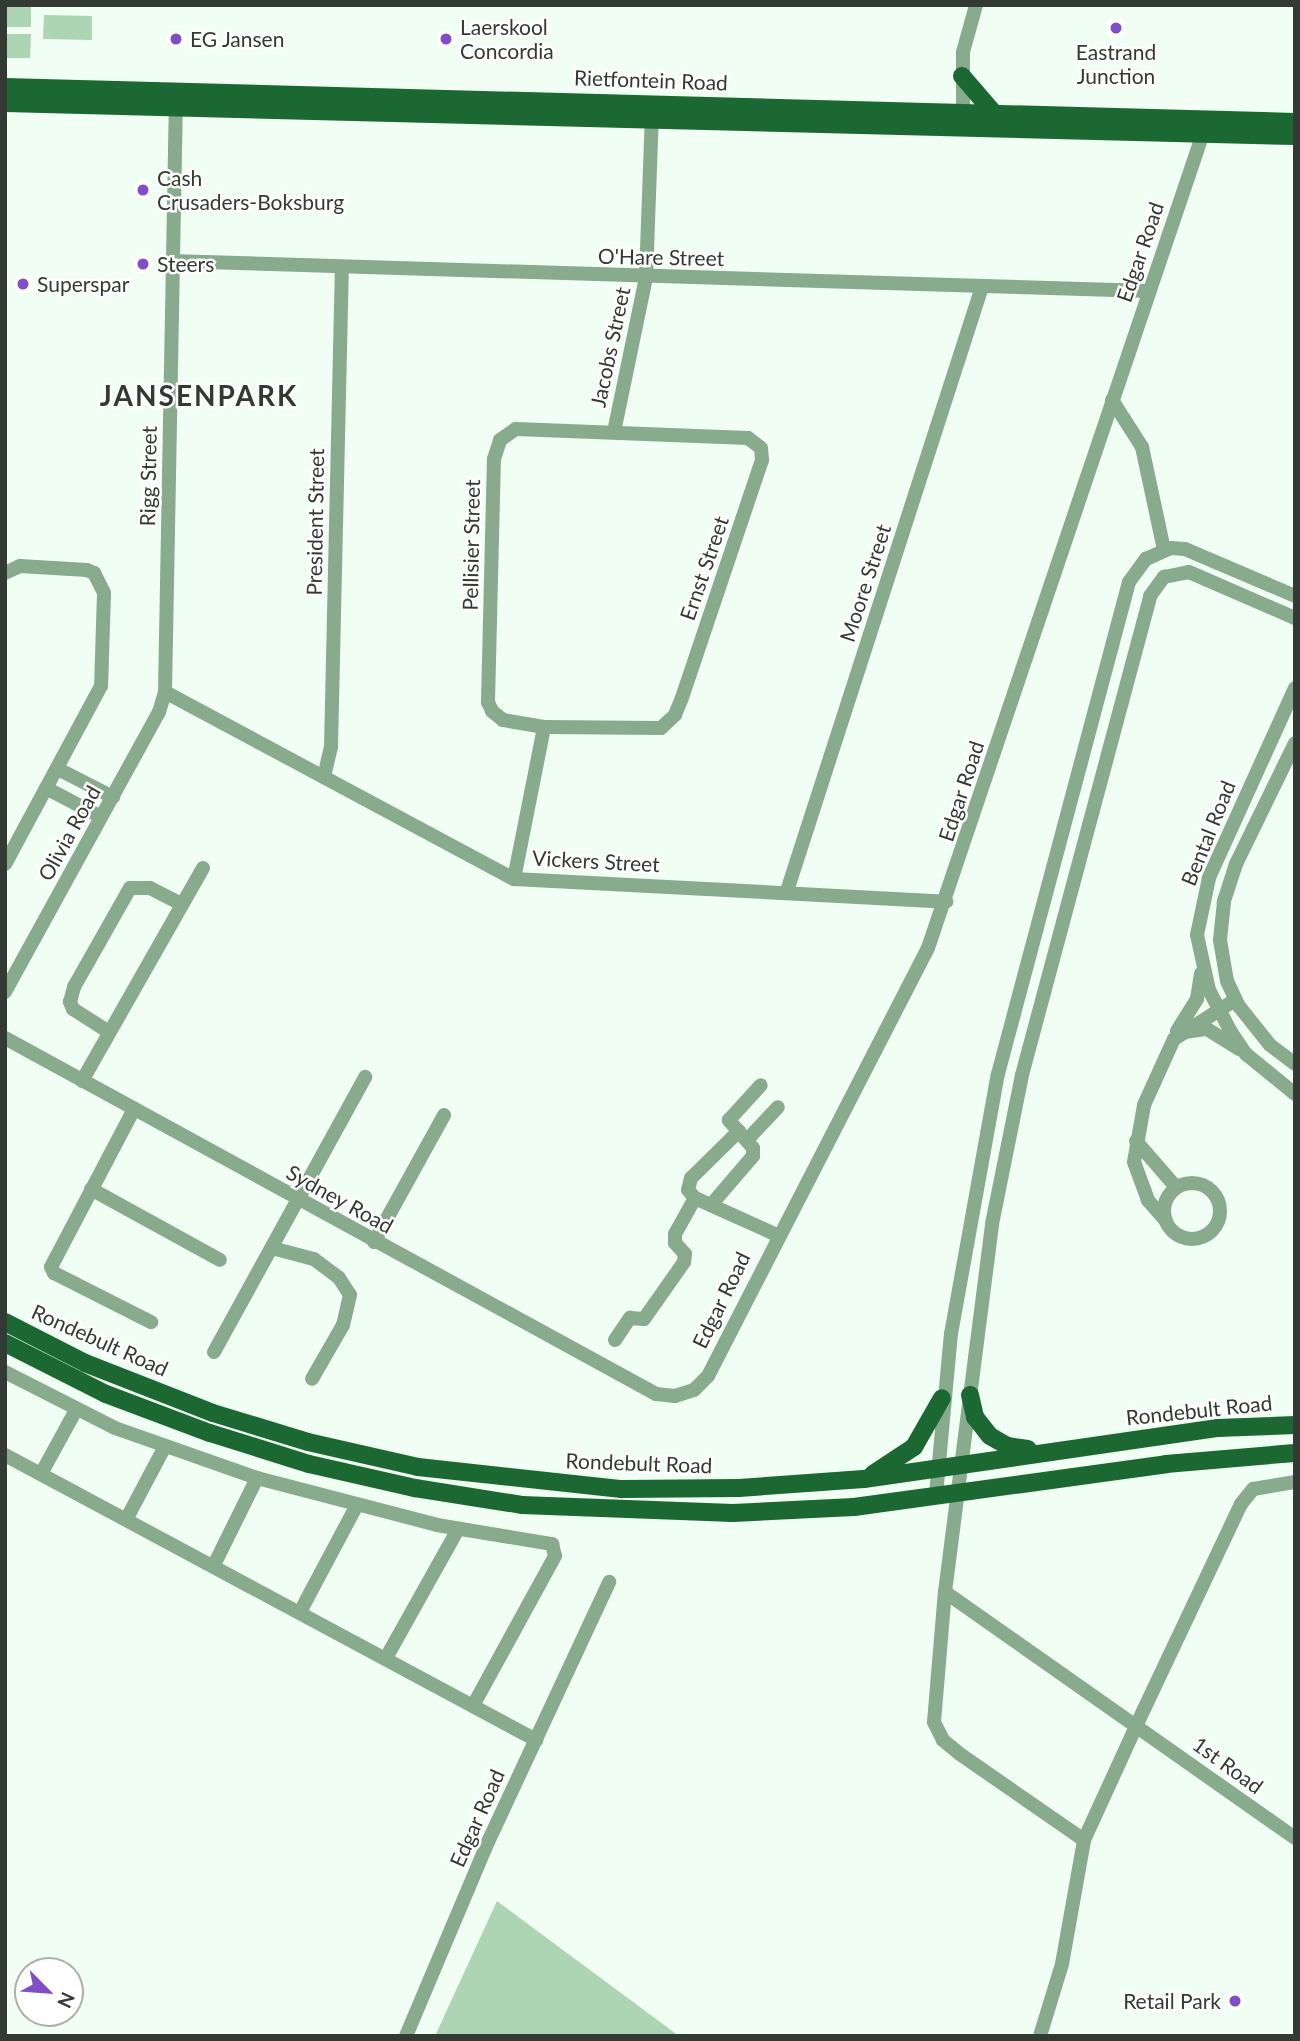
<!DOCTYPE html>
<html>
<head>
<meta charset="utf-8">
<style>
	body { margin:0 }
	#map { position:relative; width:1300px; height:2041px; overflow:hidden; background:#f1fef3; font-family:Lato,sans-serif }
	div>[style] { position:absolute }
	.green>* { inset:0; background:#add5b3 }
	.minor>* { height:14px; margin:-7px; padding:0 7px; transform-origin:7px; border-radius:7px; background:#87ab8c }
	.minor>.ring { margin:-7px; padding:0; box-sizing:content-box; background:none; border:14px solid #87ab8c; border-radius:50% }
	.major>* { height:18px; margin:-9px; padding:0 9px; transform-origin:9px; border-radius:9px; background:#1c6832 }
	.dots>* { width:19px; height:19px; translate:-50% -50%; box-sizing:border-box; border:4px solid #fff; border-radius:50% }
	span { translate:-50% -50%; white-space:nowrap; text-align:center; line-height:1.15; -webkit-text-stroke:5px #fff; paint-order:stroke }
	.poi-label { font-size:21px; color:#323a33 }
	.left { translate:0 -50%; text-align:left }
	.right { translate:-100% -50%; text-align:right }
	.street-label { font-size:21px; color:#323a33 }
	.district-label { font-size:28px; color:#323a33; font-weight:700; letter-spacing:2px }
	.frame { position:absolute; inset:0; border:7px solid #323a33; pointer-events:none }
	.north { position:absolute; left:14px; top:1957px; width:70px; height:70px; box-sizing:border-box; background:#fff; border:2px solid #adb0ad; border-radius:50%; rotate:115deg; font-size:19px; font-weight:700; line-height:28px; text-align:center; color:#323a33 }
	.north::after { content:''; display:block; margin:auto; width:24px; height:32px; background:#804ec7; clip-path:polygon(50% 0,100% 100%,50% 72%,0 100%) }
</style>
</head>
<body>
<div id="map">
	<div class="green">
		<div style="clip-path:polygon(5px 5px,31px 5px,31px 27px,5px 27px)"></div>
		<div style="clip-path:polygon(44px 15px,92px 16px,92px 40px,43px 39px)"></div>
		<div style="clip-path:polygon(5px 34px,31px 34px,30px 58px,5px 58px)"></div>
		<div style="clip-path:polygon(497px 1901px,679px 2036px,435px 2036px)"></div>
	</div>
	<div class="minor">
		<div style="left:963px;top:121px;width:69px;rotate:-90deg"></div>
		<div style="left:963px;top:52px;width:49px;rotate:-74.5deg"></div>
		<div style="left:172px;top:261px;width:977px;rotate:1.76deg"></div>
		<div style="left:1112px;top:400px;width:56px;rotate:57.4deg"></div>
		<div style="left:1142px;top:447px;width:105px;rotate:77.9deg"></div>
		<div style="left:516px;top:429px;width:232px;rotate:2.2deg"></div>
		<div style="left:748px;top:438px;width:16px;rotate:38deg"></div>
		<div style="left:761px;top:448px;width:12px;rotate:85deg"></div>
		<div style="left:762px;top:460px;width:253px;rotate:108.6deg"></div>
		<div style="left:681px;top:700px;width:16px;rotate:112deg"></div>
		<div style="left:675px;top:715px;width:19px;rotate:137deg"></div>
		<div style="left:661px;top:728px;width:117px;rotate:-179.5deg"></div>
		<div style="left:544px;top:727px;width:42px;rotate:-170.3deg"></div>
		<div style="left:503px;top:720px;width:14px;rotate:-141deg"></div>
		<div style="left:492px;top:711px;width:10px;rotate:-114deg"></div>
		<div style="left:488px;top:702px;width:243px;rotate:-88.6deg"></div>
		<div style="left:494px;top:459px;width:20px;rotate:-72deg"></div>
		<div style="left:500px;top:440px;width:19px;rotate:-35deg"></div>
		<div style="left:614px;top:432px;width:158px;rotate:-78.3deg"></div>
		<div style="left:646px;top:277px;width:165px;rotate:-87.9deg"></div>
		<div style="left:5px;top:573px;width:17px;rotate:-25deg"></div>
		<div style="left:20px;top:566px;width:67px;rotate:3.4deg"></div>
		<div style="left:87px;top:570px;width:8px;rotate:23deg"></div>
		<div style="left:94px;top:573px;width:22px;rotate:63deg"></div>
		<div style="left:104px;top:593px;width:93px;rotate:91.8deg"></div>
		<div style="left:101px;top:686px;width:202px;rotate:118.3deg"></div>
		<div style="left:1295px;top:688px;width:209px;rotate:114.4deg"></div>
		<div style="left:1209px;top:878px;width:58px;rotate:101.9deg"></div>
		<div style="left:1197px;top:935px;width:56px;rotate:77.7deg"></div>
		<div style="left:1209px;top:990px;width:47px;rotate:62.4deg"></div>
		<div style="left:1231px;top:1032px;width:27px;rotate:56deg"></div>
		<div style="left:1246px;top:1054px;width:63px;rotate:39.2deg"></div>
		<div style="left:165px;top:692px;width:396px;rotate:28.2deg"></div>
		<div style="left:514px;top:879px;width:433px;rotate:3deg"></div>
		<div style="left:1295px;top:743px;width:135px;rotate:116deg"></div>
		<div style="left:1236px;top:864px;width:40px;rotate:108deg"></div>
		<div style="left:1224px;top:902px;width:38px;rotate:96deg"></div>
		<div style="left:1220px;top:940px;width:42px;rotate:80.3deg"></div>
		<div style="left:1227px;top:981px;width:26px;rotate:65deg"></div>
		<div style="left:1238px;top:1005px;width:51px;rotate:51.3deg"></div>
		<div style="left:1270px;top:1045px;width:31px;rotate:37deg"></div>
		<div style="left:58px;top:769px;width:62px;rotate:27deg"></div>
		<div style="left:324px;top:777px;width:31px;rotate:-77deg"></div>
		<div style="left:331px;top:747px;width:480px;rotate:-88.7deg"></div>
		<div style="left:46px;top:788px;width:62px;rotate:27.8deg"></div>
		<div style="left:514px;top:879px;width:155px;rotate:-78.8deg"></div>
		<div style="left:787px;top:891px;width:635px;rotate:-72.11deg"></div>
		<div style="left:5px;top:992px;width:320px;rotate:-61.2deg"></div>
		<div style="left:159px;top:712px;width:21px;rotate:-73deg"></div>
		<div style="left:165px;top:692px;width:595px;rotate:-88.94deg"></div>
		<div style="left:1177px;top:1031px;width:38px;rotate:-58deg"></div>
		<div style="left:1197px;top:999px;width:26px;rotate:-81deg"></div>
		<div style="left:109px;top:1032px;width:43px;rotate:-147.4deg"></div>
		<div style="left:73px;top:1009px;width:8px;rotate:-113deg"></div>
		<div style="left:70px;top:1002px;width:16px;rotate:-75deg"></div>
		<div style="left:74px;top:987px;width:114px;rotate:-60.5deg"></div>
		<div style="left:130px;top:888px;width:20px"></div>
		<div style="left:150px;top:888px;width:34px;rotate:27deg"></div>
		<div style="left:1185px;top:1032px;width:22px;rotate:-8deg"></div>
		<div style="left:1207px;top:1029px;width:38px;rotate:32deg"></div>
		<div style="left:5px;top:1038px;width:742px;rotate:28.67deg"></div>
		<div style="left:656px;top:1394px;width:19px;rotate:6deg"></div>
		<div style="left:675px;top:1396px;width:20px;rotate:-18deg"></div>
		<div style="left:694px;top:1390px;width:20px;rotate:-45deg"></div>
		<div style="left:708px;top:1376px;width:481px;rotate:-62.8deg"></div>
		<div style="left:928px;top:948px;width:860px;rotate:-71.35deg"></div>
		<div style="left:82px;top:1081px;width:245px;rotate:-60.4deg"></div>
		<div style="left:134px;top:1109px;width:178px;rotate:117.7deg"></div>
		<div style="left:51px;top:1267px;width:7px;rotate:63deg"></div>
		<div style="left:54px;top:1273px;width:109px;rotate:26.8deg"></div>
		<div style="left:739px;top:1131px;width:67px;rotate:135.6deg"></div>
		<div style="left:691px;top:1178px;width:12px;rotate:104deg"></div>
		<div style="left:688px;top:1190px;width:11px;rotate:49deg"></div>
		<div style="left:695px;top:1198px;width:90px;rotate:24.3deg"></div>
		<div style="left:747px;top:1140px;width:45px;rotate:-46.8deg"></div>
		<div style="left:1136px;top:1141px;width:61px;rotate:49deg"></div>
		<div class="ring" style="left:1164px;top:1183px;width:42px;height:42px"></div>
		<div style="left:91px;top:1189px;width:147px;rotate:28.8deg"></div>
		<div style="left:711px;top:1205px;width:65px;rotate:-49.4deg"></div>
		<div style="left:753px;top:1156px;width:8px;rotate:-90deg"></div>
		<div style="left:753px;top:1148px;width:37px;rotate:-131deg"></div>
		<div style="left:729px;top:1120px;width:47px;rotate:-47.6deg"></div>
		<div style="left:1166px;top:1221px;width:28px;rotate:-131deg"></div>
		<div style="left:1148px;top:1200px;width:40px;rotate:-110.2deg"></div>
		<div style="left:1134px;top:1162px;width:58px;rotate:-80deg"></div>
		<div style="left:1144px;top:1105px;width:72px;rotate:-65.6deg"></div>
		<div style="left:1174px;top:1039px;width:72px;rotate:-32.6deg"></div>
		<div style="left:374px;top:1242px;width:145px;rotate:-61.1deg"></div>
		<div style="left:272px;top:1248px;width:43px;rotate:14.7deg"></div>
		<div style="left:314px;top:1259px;width:31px;rotate:37deg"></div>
		<div style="left:339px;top:1278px;width:20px;rotate:57deg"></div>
		<div style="left:350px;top:1295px;width:31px;rotate:103deg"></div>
		<div style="left:343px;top:1325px;width:62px;rotate:119.9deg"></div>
		<div style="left:615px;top:1340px;width:27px;rotate:-56deg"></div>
		<div style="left:630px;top:1318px;width:14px;rotate:4deg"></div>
		<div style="left:644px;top:1319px;width:70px;rotate:-54.9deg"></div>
		<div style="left:684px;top:1262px;width:8px;rotate:-83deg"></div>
		<div style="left:685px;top:1254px;width:15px;rotate:-132deg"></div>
		<div style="left:675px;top:1243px;width:9px;rotate:-90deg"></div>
		<div style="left:675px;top:1234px;width:41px;rotate:-60.9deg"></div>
		<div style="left:214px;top:1352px;width:314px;rotate:-61.2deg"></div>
		<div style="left:5px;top:1372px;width:123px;rotate:27deg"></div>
		<div style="left:115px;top:1428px;width:151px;rotate:19.4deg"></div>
		<div style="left:257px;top:1478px;width:186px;rotate:14.6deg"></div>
		<div style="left:437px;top:1525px;width:117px;rotate:9.4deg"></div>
		<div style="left:552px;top:1544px;width:12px;rotate:76deg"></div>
		<div style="left:555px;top:1556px;width:171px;rotate:118.7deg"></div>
		<div style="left:5px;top:1455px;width:603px;rotate:28.22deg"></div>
		<div style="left:41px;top:1474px;width:73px;rotate:-61.3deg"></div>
		<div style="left:936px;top:1495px;width:162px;rotate:-84.7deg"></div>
		<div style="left:951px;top:1334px;width:264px;rotate:-79.8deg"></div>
		<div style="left:998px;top:1074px;width:509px;rotate:-75.09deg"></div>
		<div style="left:1129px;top:582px;width:29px;rotate:-54deg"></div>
		<div style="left:1146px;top:559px;width:27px;rotate:-24deg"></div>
		<div style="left:1171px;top:548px;width:14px;rotate:4deg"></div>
		<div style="left:1185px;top:549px;width:120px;rotate:23.1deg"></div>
		<div style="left:127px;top:1518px;width:79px;rotate:-62.1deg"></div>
		<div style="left:214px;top:1565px;width:97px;rotate:-63.7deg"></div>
		<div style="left:945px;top:1592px;width:428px;rotate:35.1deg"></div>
		<div style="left:300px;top:1612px;width:121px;rotate:-62deg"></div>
		<div style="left:386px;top:1658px;width:148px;rotate:-60.8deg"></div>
		<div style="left:1084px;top:1840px;width:151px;rotate:-145.3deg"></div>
		<div style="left:960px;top:1754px;width:22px;rotate:-141deg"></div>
		<div style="left:943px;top:1740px;width:20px;rotate:-117deg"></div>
		<div style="left:934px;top:1722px;width:130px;rotate:-85.2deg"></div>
		<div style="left:945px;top:1592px;width:371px;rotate:-82.7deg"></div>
		<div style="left:992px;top:1224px;width:152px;rotate:-78.6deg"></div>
		<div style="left:1022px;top:1075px;width:496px;rotate:-75deg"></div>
		<div style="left:1150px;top:596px;width:24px;rotate:-54deg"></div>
		<div style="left:1164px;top:577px;width:25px;rotate:-11deg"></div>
		<div style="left:1189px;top:572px;width:116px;rotate:23.5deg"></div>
		<div style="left:406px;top:2036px;width:211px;rotate:-67.1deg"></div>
		<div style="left:488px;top:1842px;width:287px;rotate:-65deg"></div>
		<div style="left:1040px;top:2036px;width:75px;rotate:-73deg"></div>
		<div style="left:1062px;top:1964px;width:126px;rotate:-79.9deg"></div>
		<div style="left:1084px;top:1840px;width:128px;rotate:-65.4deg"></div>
		<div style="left:1137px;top:1724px;width:243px;rotate:-64.7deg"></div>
		<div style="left:1241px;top:1504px;width:19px;rotate:-51deg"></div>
		<div style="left:1253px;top:1489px;width:43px;rotate:-9.5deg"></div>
	</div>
	<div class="major">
		<div style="left:962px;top:76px;width:48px;rotate:49.3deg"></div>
		<div style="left:5px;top:87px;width:1290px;rotate:1.55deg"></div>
		<div style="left:5px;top:103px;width:1290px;rotate:1.47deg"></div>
		<div style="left:5px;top:1322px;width:90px;rotate:27.1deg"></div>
		<div style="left:85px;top:1363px;width:137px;rotate:21.3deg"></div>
		<div style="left:213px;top:1413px;width:99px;rotate:17deg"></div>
		<div style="left:308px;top:1442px;width:113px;rotate:12.8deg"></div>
		<div style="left:418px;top:1467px;width:205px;rotate:6.2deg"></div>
		<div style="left:622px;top:1489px;width:117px;rotate:-0.5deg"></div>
		<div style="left:739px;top:1488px;width:125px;rotate:-4.1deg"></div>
		<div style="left:864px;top:1479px;width:358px;rotate:-8.2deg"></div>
		<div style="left:1218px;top:1428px;width:77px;rotate:-2.2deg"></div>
		<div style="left:5px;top:1343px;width:113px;rotate:26.8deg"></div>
		<div style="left:106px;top:1394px;width:111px;rotate:20.6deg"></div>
		<div style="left:210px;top:1433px;width:104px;rotate:17.4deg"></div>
		<div style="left:309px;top:1464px;width:109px;rotate:12.8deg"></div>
		<div style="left:415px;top:1488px;width:108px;rotate:9deg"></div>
		<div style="left:522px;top:1505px;width:211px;rotate:2.2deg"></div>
		<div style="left:733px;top:1513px;width:121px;rotate:-2.8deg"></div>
		<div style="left:854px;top:1507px;width:315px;rotate:-7.8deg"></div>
		<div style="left:1166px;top:1464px;width:129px;rotate:-4.9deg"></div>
		<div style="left:970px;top:1395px;width:23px;rotate:77deg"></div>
		<div style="left:975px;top:1417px;width:24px;rotate:52deg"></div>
		<div style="left:990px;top:1436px;width:20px;rotate:30deg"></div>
		<div style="left:1007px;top:1446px;width:21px;rotate:8deg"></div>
		<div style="left:873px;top:1474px;width:49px;rotate:-33.4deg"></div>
		<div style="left:914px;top:1447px;width:56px;rotate:-60.3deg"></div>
	</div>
	<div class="dots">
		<div style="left:1116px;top:28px;background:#804ec7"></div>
		<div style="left:176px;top:39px;background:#804ec7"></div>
		<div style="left:446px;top:39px;background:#804ec7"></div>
		<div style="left:143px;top:190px;background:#804ec7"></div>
		<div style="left:143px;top:264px;background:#804ec7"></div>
		<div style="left:23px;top:284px;background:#804ec7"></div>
		<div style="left:1235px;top:2001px;background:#804ec7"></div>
	</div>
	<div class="poi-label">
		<span class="left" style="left:460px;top:39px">Laerskool<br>Concordia</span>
		<span class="left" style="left:190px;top:39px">EG Jansen</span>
		<span style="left:1116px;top:64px">Eastrand<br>Junction</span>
		<span class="left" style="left:157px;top:190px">Cash<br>Crusaders-Boksburg</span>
		<span class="left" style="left:157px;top:264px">Steers</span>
		<span class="left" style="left:37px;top:284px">Superspar</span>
		<span class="right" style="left:1221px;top:2001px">Retail Park</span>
	</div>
	<div class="street-label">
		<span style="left:651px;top:80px;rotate:2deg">Rietfontein Road</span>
		<span style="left:1140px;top:252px;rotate:-71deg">Edgar Road</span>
		<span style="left:661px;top:257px;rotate:1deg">O'Hare Street</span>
		<span style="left:610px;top:347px;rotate:-78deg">Jacobs Street</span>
		<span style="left:148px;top:476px;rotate:-89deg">Rigg Street</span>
		<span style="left:315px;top:522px;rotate:-89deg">President Street</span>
		<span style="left:471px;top:545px;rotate:-89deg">Pellisier Street</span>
		<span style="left:704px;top:568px;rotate:-71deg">Ernst Street</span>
		<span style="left:865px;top:583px;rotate:-72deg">Moore Street</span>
		<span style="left:961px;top:791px;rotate:-72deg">Edgar Road</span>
		<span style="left:69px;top:833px;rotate:-61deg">Olivia Road</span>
		<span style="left:1208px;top:833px;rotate:-68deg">Bental Road</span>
		<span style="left:596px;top:861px;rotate:3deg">Vickers Street</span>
		<span style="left:340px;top:1199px;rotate:29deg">Sydney Road</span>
		<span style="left:721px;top:1300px;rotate:-64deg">Edgar Road</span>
		<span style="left:100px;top:1340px;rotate:24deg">Rondebult Road</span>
		<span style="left:1199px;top:1410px;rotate:-6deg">Rondebult Road</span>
		<span style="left:639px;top:1463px;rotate:2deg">Rondebult Road</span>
		<span style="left:1228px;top:1765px;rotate:36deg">1st Road</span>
		<span style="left:477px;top:1818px;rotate:-66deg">Edgar Road</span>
	</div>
	<div class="district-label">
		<span style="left:199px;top:395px">JANSENPARK</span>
	</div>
	<div class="frame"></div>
	<div class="north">N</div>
</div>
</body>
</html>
